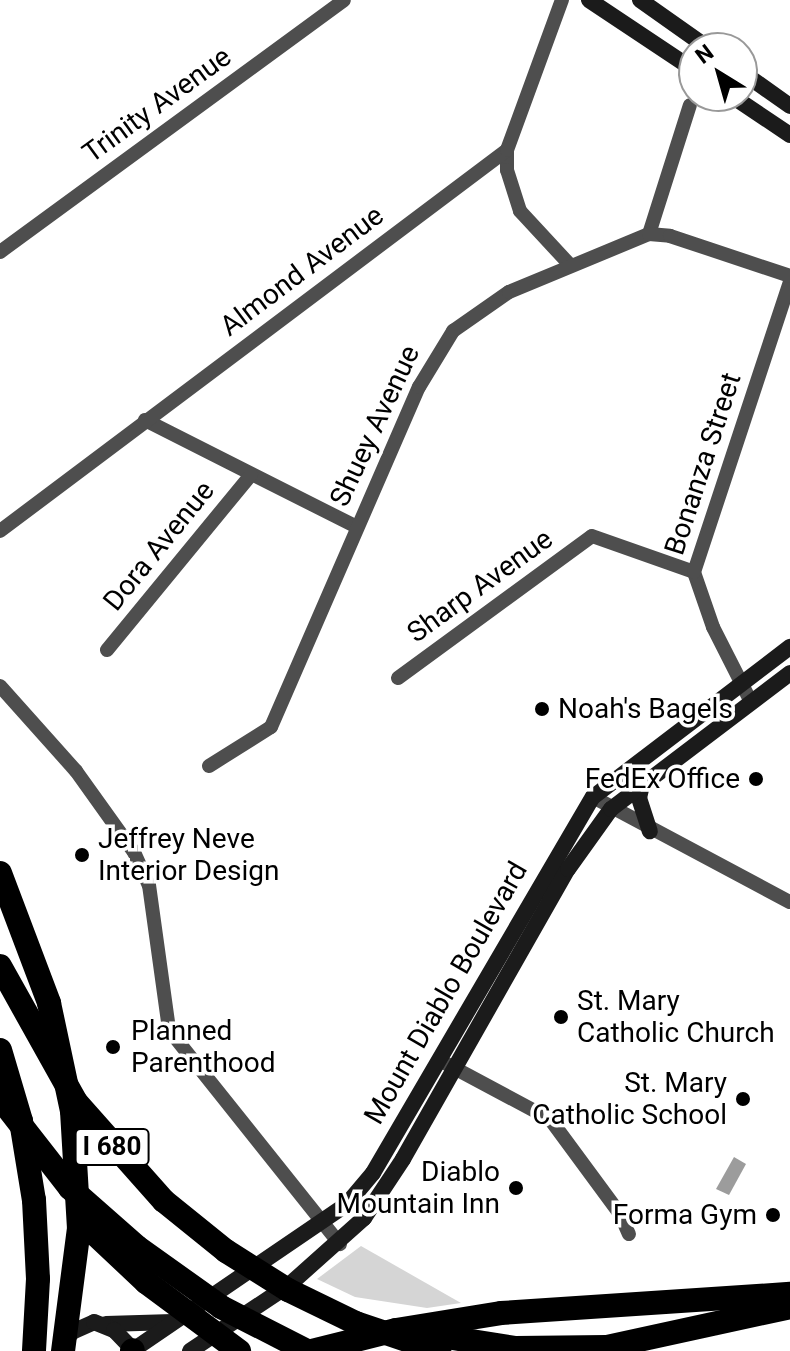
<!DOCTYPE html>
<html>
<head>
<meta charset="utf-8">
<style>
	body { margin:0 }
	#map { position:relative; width:790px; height:1351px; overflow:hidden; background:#fff; font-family:Roboto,sans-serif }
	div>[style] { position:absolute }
	.green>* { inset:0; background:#d5d5d5 }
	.water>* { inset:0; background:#9c9c9c }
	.street>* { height:14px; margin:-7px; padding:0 7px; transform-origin:7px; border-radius:7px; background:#4e4e4e }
	.secondary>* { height:16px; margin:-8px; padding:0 8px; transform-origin:8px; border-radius:8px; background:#1b1b1b }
	.highway>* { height:24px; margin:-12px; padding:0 12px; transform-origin:12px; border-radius:12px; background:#000 }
	.dots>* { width:22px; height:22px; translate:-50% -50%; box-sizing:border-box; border:4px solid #fff; border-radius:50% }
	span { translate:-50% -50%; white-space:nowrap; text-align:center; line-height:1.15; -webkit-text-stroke:7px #fff; paint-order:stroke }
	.shield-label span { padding:2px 6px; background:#fff; border:2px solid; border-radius:6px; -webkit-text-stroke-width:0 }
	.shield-label { font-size:26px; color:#000; font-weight:700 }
	.street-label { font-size:28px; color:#000 }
	.poi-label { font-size:28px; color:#000 }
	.left { translate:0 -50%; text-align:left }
	.right { translate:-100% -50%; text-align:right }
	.north { position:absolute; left:678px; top:32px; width:80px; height:80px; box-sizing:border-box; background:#fff; border:2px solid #999; border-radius:50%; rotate:323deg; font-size:22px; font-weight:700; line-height:32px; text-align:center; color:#000 }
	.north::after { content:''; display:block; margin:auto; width:28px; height:36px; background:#000; clip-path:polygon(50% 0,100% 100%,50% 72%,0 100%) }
</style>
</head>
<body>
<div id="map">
	<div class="green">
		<div style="clip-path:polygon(361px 1246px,461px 1303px,427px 1308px,355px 1297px,317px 1279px)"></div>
	</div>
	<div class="water">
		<div style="clip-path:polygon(734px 1157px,746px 1164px,729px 1195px,716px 1189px)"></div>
	</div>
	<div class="street">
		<div style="left:507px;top:150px;width:20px;rotate:90deg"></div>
		<div style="left:507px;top:170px;width:43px;rotate:72.4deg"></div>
		<div style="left:520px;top:211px;width:72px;rotate:47.2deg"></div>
		<div style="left:649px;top:234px;width:135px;rotate:-72.4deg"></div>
		<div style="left:0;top:252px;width:426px;rotate:-36.2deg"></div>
		<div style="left:145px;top:420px;width:237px;rotate:26.8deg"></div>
		<div style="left:0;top:531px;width:634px;rotate:-36.92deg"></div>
		<div style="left:507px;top:150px;width:160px;rotate:-69.9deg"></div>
		<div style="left:107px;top:650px;width:227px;rotate:-50.6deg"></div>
		<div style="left:398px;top:678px;width:240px;rotate:-36.2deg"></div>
		<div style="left:592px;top:536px;width:108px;rotate:19.4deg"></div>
		<div style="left:0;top:686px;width:114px;rotate:48.2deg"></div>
		<div style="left:76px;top:771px;width:100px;rotate:54.4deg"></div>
		<div style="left:134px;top:852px;width:36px;rotate:66deg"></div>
		<div style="left:149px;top:885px;width:146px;rotate:82.1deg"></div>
		<div style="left:169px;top:1030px;width:274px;rotate:51.4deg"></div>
		<div style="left:751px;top:702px;width:84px;rotate:-116.9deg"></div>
		<div style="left:713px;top:627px;width:58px;rotate:-109.1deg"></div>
		<div style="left:694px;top:572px;width:306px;rotate:-71.7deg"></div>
		<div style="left:209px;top:766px;width:73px;rotate:-32.2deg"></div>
		<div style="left:271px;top:727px;width:371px;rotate:-66.5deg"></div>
		<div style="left:419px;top:387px;width:66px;rotate:-58.7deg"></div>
		<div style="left:453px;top:331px;width:68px;rotate:-34.9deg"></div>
		<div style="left:509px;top:292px;width:152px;rotate:-22.5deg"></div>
		<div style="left:649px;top:234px;width:21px;rotate:5deg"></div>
		<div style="left:670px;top:236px;width:126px;rotate:18.4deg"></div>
		<div style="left:593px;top:797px;width:223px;rotate:28.1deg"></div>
		<div style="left:445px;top:1063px;width:119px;rotate:28.1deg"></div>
		<div style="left:550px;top:1119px;width:118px;rotate:53.6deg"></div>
		<div style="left:620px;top:1214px;width:22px;rotate:66deg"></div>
	</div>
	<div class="secondary">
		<div style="left:589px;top:0;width:126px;rotate:33.7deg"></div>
		<div style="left:640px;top:0;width:83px;rotate:35.2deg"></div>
		<div style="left:742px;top:72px;width:59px;rotate:35.3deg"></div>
		<div style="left:732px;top:96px;width:70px;rotate:33.9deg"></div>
		<div style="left:642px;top:785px;width:13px;rotate:103deg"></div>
		<div style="left:639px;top:798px;width:35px;rotate:72deg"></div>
		<div style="left:106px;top:1324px;width:67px;rotate:-1.7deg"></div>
		<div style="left:64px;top:1342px;width:13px;rotate:-51deg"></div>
		<div style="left:72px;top:1332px;width:24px;rotate:-24deg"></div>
		<div style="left:94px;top:1322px;width:22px;rotate:22deg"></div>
		<div style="left:114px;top:1330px;width:29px;rotate:46deg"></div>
		<div style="left:133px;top:1350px;width:259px;rotate:-34.3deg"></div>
		<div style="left:347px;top:1204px;width:40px;rotate:-50deg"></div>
		<div style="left:373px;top:1173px;width:436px;rotate:-59.7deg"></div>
		<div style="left:593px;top:797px;width:248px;rotate:-37.3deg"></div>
		<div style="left:190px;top:1351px;width:119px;rotate:-33.7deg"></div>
		<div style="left:289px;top:1285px;width:101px;rotate:-41.8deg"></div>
		<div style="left:364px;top:1218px;width:71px;rotate:-56.5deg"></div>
		<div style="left:403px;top:1159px;width:334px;rotate:-60.4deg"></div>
		<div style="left:568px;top:869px;width:74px;rotate:-54.4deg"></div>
		<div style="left:611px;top:809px;width:225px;rotate:-37.2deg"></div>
	</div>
	<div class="highway">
		<div style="left:0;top:873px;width:139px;rotate:69.3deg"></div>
		<div style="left:49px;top:1003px;width:110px;rotate:78deg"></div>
		<div style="left:72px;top:1111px;width:117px;rotate:86.6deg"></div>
		<div style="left:79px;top:1228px;width:124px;rotate:97.4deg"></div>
		<div style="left:0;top:966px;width:156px;rotate:60.8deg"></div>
		<div style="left:76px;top:1102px;width:132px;rotate:48.4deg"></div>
		<div style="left:164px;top:1201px;width:80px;rotate:38.9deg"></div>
		<div style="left:226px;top:1251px;width:73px;rotate:32.2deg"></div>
		<div style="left:288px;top:1290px;width:76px;rotate:25.9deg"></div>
		<div style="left:356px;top:1323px;width:88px;rotate:18.6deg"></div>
		<div style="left:0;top:1050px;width:74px;rotate:73.5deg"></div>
		<div style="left:21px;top:1121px;width:80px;rotate:80.7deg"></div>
		<div style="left:34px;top:1200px;width:79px;rotate:87.1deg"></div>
		<div style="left:38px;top:1279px;width:72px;rotate:93.2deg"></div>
		<div style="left:0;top:1098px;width:114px;rotate:52.1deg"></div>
		<div style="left:70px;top:1188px;width:89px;rotate:41.4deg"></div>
		<div style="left:137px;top:1247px;width:103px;rotate:35.5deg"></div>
		<div style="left:221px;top:1307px;width:97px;rotate:27.1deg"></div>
		<div style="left:81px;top:1208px;width:30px;rotate:62deg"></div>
		<div style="left:95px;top:1234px;width:70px;rotate:43.3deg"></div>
		<div style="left:146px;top:1282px;width:116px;rotate:36.6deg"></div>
		<div style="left:421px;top:1333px;width:96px;rotate:9deg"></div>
		<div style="left:516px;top:1348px;width:91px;rotate:-0.6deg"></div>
		<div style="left:607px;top:1347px;width:187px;rotate:-12.3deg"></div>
		<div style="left:132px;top:1351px;width:1px;rotate:-45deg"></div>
		<div style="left:312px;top:1351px;width:87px;rotate:-14deg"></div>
		<div style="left:396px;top:1330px;width:106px;rotate:-9.2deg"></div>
		<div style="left:501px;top:1313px;width:290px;rotate:-3.8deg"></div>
	</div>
	<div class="dots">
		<div style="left:542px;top:709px;background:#000"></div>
		<div style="left:756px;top:779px;background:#000"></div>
		<div style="left:82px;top:855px;background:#000"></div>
		<div style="left:561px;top:1017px;background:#000"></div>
		<div style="left:113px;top:1047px;background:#000"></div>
		<div style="left:743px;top:1099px;background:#000"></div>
		<div style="left:516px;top:1188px;background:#000"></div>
		<div style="left:773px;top:1215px;background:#000"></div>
	</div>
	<div class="shield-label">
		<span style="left:112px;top:1147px">I 680</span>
	</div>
	<div class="street-label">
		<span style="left:157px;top:105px;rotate:-36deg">Trinity Avenue</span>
		<span style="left:302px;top:271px;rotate:-37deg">Almond Avenue</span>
		<span style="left:375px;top:426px;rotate:-65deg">Shuey Avenue</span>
		<span style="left:703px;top:464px;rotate:-72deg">Bonanza Street</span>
		<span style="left:159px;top:546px;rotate:-51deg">Dora Avenue</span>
		<span style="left:480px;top:586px;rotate:-36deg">Sharp Avenue</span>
		<span style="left:446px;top:993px;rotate:-60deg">Mount Diablo Boulevard</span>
	</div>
	<div class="poi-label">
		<span class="left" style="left:558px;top:709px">Noah's Bagels</span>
		<span class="right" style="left:740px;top:779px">FedEx Office</span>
		<span class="left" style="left:98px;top:855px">Jeffrey Neve<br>Interior Design</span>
		<span class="left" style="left:577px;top:1017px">St. Mary<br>Catholic Church</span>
		<span class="left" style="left:131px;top:1047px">Planned<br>Parenthood</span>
		<span class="right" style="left:727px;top:1099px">St. Mary<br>Catholic School</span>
		<span class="right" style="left:500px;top:1188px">Diablo<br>Mountain Inn</span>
		<span class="right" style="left:757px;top:1215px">Forma Gym</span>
	</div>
	<div class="north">N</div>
</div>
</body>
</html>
